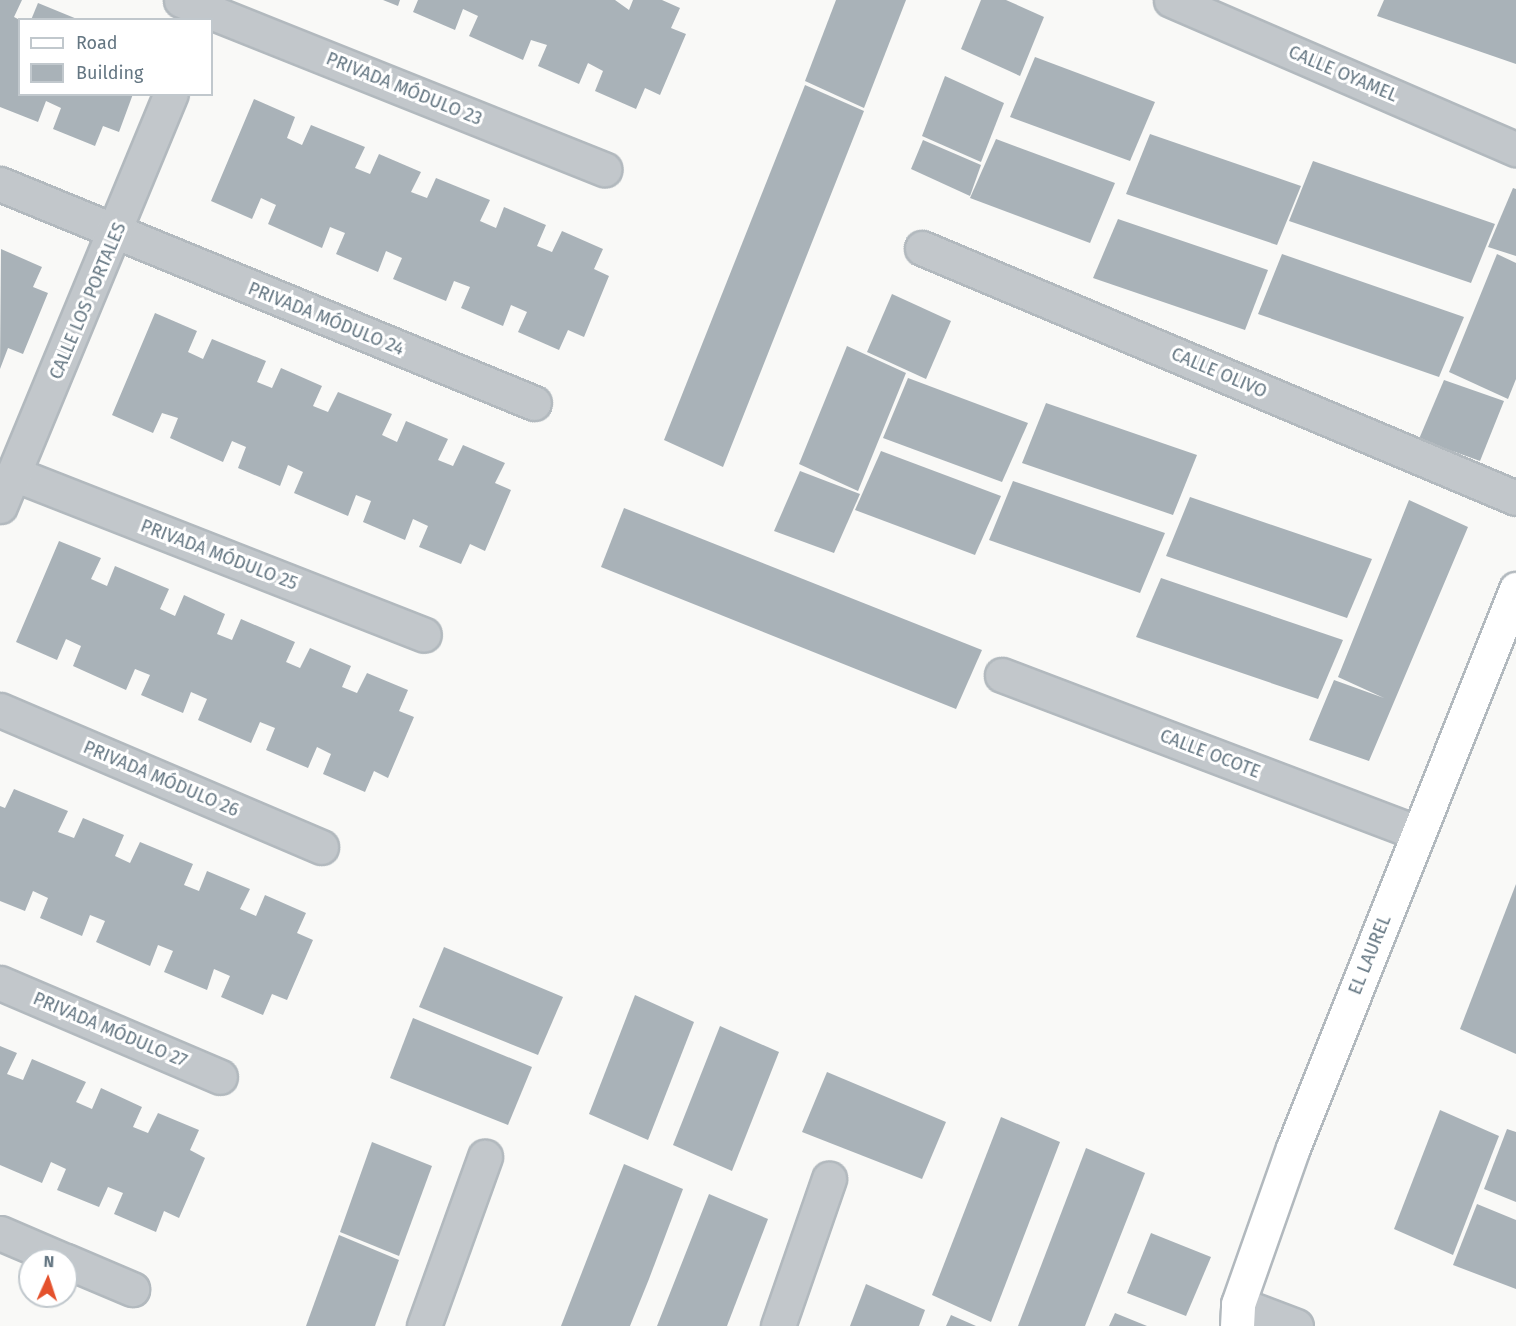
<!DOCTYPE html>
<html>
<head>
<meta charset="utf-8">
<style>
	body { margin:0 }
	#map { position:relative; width:1516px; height:1326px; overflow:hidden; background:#f9f9f7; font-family:"Fira Sans",sans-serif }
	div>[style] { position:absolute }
	.building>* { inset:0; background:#a9b2b8 }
	.roads { filter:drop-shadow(2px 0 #b2b9be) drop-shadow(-2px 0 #b2b9be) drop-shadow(0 2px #b2b9be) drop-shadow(0 -2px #b2b9be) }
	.street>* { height:33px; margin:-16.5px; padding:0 16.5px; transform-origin:16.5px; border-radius:16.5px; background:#c2c7cb }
	.secondary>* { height:33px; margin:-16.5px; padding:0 16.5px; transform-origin:16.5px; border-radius:16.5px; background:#fff }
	span { translate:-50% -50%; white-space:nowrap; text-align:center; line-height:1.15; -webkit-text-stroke:6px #fff; paint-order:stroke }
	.street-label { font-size:18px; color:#647682 }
	.legend { position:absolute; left:18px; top:18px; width:195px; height:78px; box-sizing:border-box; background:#fff; border:2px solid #c1c8cd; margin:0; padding:8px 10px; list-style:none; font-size:18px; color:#647682 }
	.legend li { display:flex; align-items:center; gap:12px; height:30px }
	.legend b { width:30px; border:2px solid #c1c8cd }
	.north { position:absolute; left:18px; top:1248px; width:60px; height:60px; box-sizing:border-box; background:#fff; border:2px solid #c1c8cd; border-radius:50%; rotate:3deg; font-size:16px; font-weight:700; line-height:24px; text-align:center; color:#647682 }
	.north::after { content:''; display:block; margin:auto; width:21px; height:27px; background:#e4512c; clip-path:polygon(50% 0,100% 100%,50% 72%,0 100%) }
</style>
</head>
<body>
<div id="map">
	<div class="building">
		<div style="clip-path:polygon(0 0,22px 0,14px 17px,20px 20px,20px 94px,133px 94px,119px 132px,103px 126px,95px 146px,53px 129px,61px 108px,46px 101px,38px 122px,0 107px)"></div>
		<div style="clip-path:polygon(383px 0,400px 0,398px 6px)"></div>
		<div style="clip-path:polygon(418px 0,615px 0,629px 10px,633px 0,662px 0,680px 8px,671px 28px,686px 34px,660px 95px,645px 88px,636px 109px,595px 91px,603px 71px,588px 63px,579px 84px,538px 66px,547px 45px,531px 40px,523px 60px,469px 36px,478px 16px,463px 9px,455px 30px,413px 12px)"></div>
		<div style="clip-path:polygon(836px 0,906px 0,864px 108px,805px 81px)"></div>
		<div style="clip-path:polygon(981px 0,1006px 0,1044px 17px,1020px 76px,961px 49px)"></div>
		<div style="clip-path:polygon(1384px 0,1516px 0,1516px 64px,1377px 16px)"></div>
		<div style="clip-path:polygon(38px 3px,77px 19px,77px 20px,31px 20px)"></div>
		<div style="clip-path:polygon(1035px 57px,1155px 102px,1130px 161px,1010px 117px)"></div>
		<div style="clip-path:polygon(945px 76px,1004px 103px,981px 162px,922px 136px)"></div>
		<div style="clip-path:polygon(805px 85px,864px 111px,723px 467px,664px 440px)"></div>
		<div style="clip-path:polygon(254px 99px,295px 117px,287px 138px,302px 145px,311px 125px,365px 147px,355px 168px,370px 174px,379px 154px,421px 172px,411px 192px,427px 198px,436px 178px,490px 200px,480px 221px,496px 228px,504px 207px,546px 225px,537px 246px,552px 252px,562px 231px,603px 249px,594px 269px,609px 276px,584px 337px,568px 330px,559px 350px,518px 332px,527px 312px,511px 305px,503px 326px,461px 308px,470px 287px,454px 281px,446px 301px,393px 279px,402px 258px,386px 251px,378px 272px,336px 254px,345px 233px,330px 227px,322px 248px,268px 224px,276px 205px,261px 198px,252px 219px,211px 201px)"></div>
		<div style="clip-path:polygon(1150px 134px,1301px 186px,1277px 245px,1126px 194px)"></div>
		<div style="clip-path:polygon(996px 139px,1115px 183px,1090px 243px,970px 198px)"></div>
		<div style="clip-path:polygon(923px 140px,981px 165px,970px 196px,911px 169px)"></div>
		<div style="clip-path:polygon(1313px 161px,1495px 224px,1471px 283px,1289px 221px)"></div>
		<div style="clip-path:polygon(1513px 188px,1516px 189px,1516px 256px,1488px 247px)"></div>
		<div style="clip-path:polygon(1118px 219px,1268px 270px,1245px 330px,1093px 278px)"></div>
		<div style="clip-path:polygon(1px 249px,42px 267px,33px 287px,48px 293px,23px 354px,8px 348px,0 369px)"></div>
		<div style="clip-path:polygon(1282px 254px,1464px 317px,1439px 377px,1258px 314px)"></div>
		<div style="clip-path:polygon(1497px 254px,1516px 263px,1516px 379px,1508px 399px,1449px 372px)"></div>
		<div style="clip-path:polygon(892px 294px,951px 321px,926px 379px,867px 352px)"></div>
		<div style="clip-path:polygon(155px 313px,197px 331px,188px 352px,203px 359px,212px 339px,266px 361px,257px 382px,272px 388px,281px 368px,322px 386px,313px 406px,328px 412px,338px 392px,392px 414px,382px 435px,397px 442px,406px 421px,448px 439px,438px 460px,453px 466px,463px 445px,505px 463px,495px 483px,511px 490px,485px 551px,470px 544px,461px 564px,419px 547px,428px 526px,413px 519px,405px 540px,363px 522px,371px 501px,356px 495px,348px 516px,294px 493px,303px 472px,288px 465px,280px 486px,238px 468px,246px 447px,232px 441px,223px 462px,170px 438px,178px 418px,162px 413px,153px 433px,112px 415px)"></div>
		<div style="clip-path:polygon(847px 346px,906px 373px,858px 491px,799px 464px)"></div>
		<div style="clip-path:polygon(908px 378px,1028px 423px,1002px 482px,883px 438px)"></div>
		<div style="clip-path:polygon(1444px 380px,1504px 401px,1480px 461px,1419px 439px)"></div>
		<div style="clip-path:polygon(1046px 403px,1197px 455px,1173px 515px,1022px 463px)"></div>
		<div style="clip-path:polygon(881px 451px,1001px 496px,975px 555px,855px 510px)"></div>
		<div style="clip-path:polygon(800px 471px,860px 494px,834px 553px,774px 531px)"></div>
		<div style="clip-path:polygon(1013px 481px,1165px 533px,1140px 593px,989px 540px)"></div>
		<div style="clip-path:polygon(1190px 497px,1372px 559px,1347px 618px,1166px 556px)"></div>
		<div style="clip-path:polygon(1409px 500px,1468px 527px,1369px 761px,1309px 740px,1334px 680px,1384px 698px,1338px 677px)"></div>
		<div style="clip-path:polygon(624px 508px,982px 650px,956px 709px,601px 567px)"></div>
		<div style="clip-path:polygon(59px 541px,101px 558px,91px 579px,107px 586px,115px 566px,169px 589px,160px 609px,175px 616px,184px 595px,225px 614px,217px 634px,232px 640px,241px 619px,295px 642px,286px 662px,300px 668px,310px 648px,351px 666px,342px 687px,357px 693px,367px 673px,408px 690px,399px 711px,414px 717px,388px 778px,374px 771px,365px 792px,323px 774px,331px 754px,317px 747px,308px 768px,266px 750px,275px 728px,260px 722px,251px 743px,198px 720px,207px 699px,191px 692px,183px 713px,141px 695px,150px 675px,135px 669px,126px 690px,73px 666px,81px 646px,66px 639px,57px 660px,16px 642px)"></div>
		<div style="clip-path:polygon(1161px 578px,1343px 640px,1318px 699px,1136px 637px)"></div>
		<div style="clip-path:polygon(14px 789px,68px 811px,58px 832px,74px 838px,83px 818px,124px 835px,115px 856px,130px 863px,140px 842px,193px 864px,184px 885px,199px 891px,207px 871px,250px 889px,240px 909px,256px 916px,265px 895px,306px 913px,297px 933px,313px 940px,287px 1000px,272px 994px,263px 1015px,221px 997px,230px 976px,214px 969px,207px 990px,164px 972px,173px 951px,158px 945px,150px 966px,96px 942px,105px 921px,90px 915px,82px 936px,40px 918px,48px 898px,33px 891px,25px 911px,0 901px,0 806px,5px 808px)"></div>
		<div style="clip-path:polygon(1516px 884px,1516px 1054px,1460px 1029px)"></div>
		<div style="clip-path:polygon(444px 947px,563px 997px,538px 1055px,419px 1007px)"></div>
		<div style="clip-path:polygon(635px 995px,694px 1022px,648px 1140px,589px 1114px)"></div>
		<div style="clip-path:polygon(413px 1018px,532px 1067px,508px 1125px,390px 1078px)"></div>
		<div style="clip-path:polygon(720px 1026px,779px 1052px,732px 1171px,673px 1145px)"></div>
		<div style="clip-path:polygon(0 1046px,17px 1053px,7px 1074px,23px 1080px,32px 1059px,86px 1082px,76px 1102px,92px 1109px,101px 1088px,142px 1107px,133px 1127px,148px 1133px,158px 1113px,199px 1130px,190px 1150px,205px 1158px,179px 1218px,164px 1211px,156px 1232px,114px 1214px,123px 1193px,108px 1187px,99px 1207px,57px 1190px,66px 1169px,51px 1162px,42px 1183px,0 1165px)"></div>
		<div style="clip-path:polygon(827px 1072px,946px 1122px,922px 1179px,802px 1132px)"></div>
		<div style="clip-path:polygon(1440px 1110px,1499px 1136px,1453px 1255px,1394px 1229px)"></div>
		<div style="clip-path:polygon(1001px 1117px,1060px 1142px,991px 1322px,932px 1295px)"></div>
		<div style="clip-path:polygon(1507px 1129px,1516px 1132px,1516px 1202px,1484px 1189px)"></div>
		<div style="clip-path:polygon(372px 1142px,432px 1166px,399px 1256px,340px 1232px)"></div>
		<div style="clip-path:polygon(1086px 1148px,1145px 1173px,1133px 1204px,1085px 1326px,1018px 1326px)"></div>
		<div style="clip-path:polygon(624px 1164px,683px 1189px,649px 1279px,630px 1326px,561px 1326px)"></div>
		<div style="clip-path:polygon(709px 1194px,768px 1219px,727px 1326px,657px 1326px)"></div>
		<div style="clip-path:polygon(1477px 1204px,1516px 1220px,1516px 1289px,1453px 1265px)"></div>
		<div style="clip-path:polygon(1151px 1233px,1211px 1257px,1186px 1316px,1127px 1293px)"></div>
		<div style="clip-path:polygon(339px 1235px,399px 1260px,375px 1326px,306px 1326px)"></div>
		<div style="clip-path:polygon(866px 1284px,925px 1310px,919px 1326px,850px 1326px)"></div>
		<div style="clip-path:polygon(1115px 1313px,1147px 1326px,1109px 1326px)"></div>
		<div style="clip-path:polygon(951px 1315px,976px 1326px,946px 1326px)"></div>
	</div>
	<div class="roads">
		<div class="street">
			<div style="left:181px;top:0;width:456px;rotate:21.8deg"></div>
			<div style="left:1171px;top:0;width:376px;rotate:23.4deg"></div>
			<div style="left:0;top:184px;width:577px;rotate:22.3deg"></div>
			<div style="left:922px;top:248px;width:644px;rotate:22.83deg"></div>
			<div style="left:14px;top:474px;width:440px;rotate:21.4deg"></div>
			<div style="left:0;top:506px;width:446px;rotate:-67.5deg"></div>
			<div style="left:1002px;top:675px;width:445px;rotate:20.8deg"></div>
			<div style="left:0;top:710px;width:349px;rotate:23.1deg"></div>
			<div style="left:0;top:983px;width:239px;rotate:23.1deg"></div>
			<div style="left:0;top:1233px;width:69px;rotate:23.2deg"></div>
			<div style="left:66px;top:1261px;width:72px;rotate:23deg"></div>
			<div style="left:1238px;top:1304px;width:62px;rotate:20.8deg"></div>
			<div style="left:424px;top:1326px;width:180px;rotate:-70.2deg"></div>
			<div style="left:778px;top:1326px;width:156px;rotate:-70.9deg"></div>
		</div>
		<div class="secondary">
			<div style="left:1237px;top:1326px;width:22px;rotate:-87deg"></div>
			<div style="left:1238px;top:1304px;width:165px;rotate:-70.6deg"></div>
			<div style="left:1293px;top:1148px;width:602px;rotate:-68.25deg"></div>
		</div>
	</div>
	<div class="street-label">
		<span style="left:1343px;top:74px;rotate:23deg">CALLE OYAMEL</span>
		<span style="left:404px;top:89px;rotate:22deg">PRIVADA MÓDULO 23</span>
		<span style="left:88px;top:301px;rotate:-67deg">CALLE LOS PORTALES</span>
		<span style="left:326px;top:319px;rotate:22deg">PRIVADA MÓDULO 24</span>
		<span style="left:1219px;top:373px;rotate:23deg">CALLE OLIVO</span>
		<span style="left:219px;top:555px;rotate:21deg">PRIVADA MÓDULO 25</span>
		<span style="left:1210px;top:754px;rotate:21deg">CALLE OCOTE</span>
		<span style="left:161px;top:779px;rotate:23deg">PRIVADA MÓDULO 26</span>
		<span style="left:1370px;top:955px;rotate:-68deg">EL LAUREL</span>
		<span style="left:110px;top:1030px;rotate:23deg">PRIVADA MÓDULO 27</span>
	</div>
	<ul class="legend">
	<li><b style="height:8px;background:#fff"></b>Road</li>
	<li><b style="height:16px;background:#a9b2b8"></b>Building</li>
	</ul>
	<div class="north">N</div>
</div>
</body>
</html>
